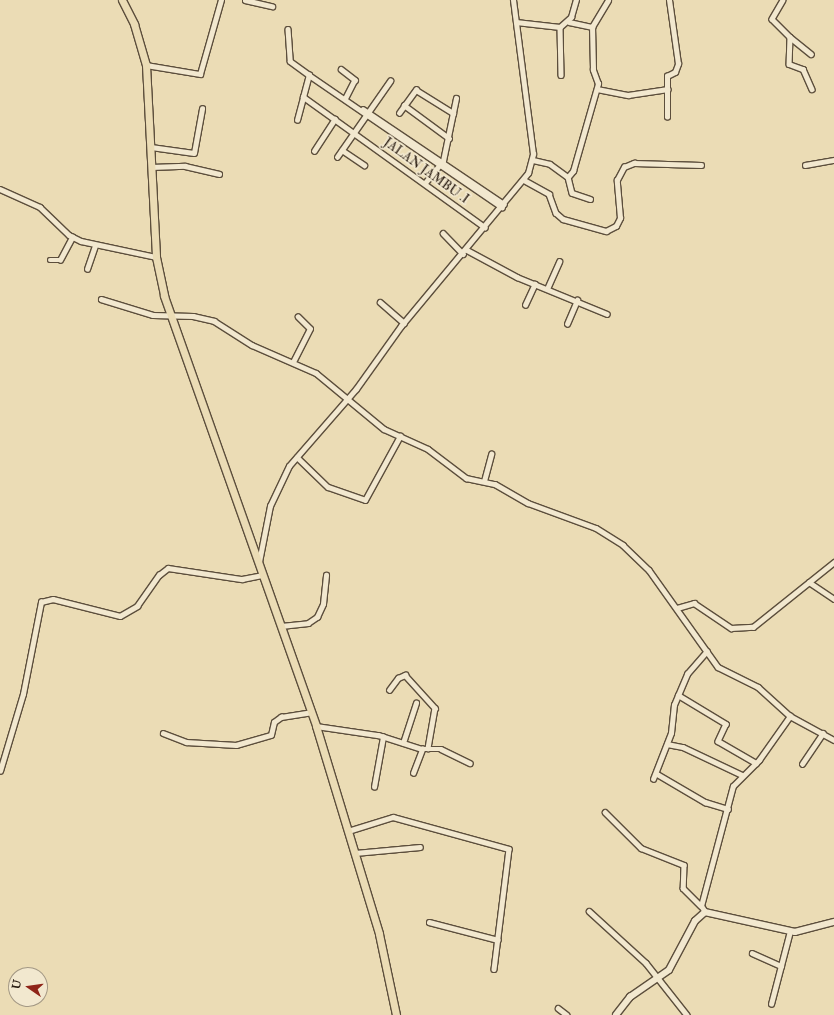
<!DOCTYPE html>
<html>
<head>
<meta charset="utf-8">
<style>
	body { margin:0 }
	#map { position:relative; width:834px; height:1015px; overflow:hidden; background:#ebdcb5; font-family:"IM FELL Double Pica",serif }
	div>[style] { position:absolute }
	.roads { filter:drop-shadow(1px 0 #5c4e3c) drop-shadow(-1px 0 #5c4e3c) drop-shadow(0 1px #5c4e3c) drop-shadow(0 -1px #5c4e3c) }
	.minor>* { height:4.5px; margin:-2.25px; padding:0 2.25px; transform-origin:2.25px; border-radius:2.25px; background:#f2e8cf }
	.tertiary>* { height:5.5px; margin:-2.75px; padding:0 2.75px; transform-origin:2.75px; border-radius:2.75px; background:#f2e8cf }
	.primary>* { height:7px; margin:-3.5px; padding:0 3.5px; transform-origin:3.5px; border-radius:3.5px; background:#ebdcb5 }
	span { translate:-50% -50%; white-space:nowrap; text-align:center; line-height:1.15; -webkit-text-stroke:3.5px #f2e8cf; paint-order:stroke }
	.street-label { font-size:13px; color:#2c1f14 }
	.north { position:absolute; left:8px; top:967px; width:40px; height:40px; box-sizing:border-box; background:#f2e8cf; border:1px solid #a39884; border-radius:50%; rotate:283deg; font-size:11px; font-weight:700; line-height:16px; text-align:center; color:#2c1f14 }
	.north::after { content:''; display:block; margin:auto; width:14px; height:18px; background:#8f2418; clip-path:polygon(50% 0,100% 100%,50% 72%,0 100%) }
</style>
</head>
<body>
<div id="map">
	<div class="roads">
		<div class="minor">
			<div style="left:245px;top:0;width:28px;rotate:13deg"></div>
			<div style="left:783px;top:0;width:22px;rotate:120deg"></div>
			<div style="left:772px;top:19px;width:25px;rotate:45deg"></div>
			<div style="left:790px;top:37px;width:27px;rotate:92deg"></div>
			<div style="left:789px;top:64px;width:15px;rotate:20deg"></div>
			<div style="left:803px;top:69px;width:22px;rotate:66deg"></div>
			<div style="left:516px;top:22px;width:44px;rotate:6.5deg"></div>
			<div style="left:560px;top:27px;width:15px;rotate:-42deg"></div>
			<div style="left:571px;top:17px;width:18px;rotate:-74deg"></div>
			<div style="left:569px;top:22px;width:24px;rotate:12deg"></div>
			<div style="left:560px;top:27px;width:48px;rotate:88.8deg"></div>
			<div style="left:592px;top:27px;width:31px;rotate:-59deg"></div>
			<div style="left:288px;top:29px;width:32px;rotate:86deg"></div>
			<div style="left:290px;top:61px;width:24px;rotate:36deg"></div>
			<div style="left:790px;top:37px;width:27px;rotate:39deg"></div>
			<div style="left:146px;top:65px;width:55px;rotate:9.5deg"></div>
			<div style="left:200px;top:74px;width:77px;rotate:-74.2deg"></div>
			<div style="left:341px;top:69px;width:18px;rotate:38deg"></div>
			<div style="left:355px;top:80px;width:20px;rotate:117deg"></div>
			<div style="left:597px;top:89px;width:32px;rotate:11deg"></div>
			<div style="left:628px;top:95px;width:40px;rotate:-8.5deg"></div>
			<div style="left:404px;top:105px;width:56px;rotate:36.3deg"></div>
			<div style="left:363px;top:109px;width:170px;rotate:34deg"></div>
			<div style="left:399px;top:113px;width:29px;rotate:-54deg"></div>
			<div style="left:416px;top:90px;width:44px;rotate:31.9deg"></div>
			<div style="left:667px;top:117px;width:41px;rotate:-90deg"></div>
			<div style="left:667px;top:76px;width:9px;rotate:-27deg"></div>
			<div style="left:675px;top:72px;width:9px;rotate:-69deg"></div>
			<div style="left:678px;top:64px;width:65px;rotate:-98deg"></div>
			<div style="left:297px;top:120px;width:24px;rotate:-75deg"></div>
			<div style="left:151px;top:147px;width:43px;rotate:7.9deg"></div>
			<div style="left:194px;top:153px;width:45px;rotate:-79.7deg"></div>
			<div style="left:342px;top:150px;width:27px;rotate:34deg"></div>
			<div style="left:314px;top:151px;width:38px;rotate:-57deg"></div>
			<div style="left:337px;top:157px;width:93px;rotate:-55.1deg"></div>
			<div style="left:533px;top:160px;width:17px;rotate:13deg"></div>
			<div style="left:550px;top:164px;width:22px;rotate:36deg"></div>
			<div style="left:568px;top:177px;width:8px;rotate:-50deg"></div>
			<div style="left:573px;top:171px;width:91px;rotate:-74deg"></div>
			<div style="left:598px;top:84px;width:15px;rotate:-110deg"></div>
			<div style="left:593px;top:70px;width:43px;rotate:-91.3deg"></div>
			<div style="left:805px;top:165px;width:29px;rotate:-10deg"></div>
			<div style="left:151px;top:167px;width:34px;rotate:-2deg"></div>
			<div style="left:185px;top:166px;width:35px;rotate:13deg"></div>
			<div style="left:568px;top:177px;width:16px;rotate:76deg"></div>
			<div style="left:572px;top:193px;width:19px;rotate:18deg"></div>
			<div style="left:524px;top:180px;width:29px;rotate:29deg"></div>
			<div style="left:549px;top:194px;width:20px;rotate:70deg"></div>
			<div style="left:556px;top:213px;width:9px;rotate:41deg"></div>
			<div style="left:563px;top:219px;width:45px;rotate:15.6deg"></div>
			<div style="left:606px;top:231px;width:11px;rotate:-27deg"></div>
			<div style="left:616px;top:226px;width:9px;rotate:-63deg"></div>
			<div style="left:620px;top:218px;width:38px;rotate:-95deg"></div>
			<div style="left:617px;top:180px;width:15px;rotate:-62deg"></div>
			<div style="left:624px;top:167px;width:11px;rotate:-22deg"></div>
			<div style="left:634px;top:163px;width:67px;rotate:1.7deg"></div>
			<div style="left:425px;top:183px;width:28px;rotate:-51deg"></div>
			<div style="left:443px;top:161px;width:64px;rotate:-78.3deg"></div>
			<div style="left:0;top:189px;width:44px;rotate:24.2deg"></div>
			<div style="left:40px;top:207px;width:40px;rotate:44deg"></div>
			<div style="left:69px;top:235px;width:13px;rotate:27deg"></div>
			<div style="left:81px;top:241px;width:77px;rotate:12deg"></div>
			<div style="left:485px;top:228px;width:224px;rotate:-144.3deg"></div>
			<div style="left:303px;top:97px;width:23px;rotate:-75deg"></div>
			<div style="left:309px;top:75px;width:234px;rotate:34.4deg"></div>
			<div style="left:443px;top:233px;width:29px;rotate:46deg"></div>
			<div style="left:467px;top:250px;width:57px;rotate:28.4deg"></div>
			<div style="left:517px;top:277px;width:97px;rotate:22.3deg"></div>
			<div style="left:50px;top:260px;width:10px"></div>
			<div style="left:60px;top:260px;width:26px;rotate:-62deg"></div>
			<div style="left:87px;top:269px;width:24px;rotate:-71deg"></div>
			<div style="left:547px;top:289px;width:30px;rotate:-66deg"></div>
			<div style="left:101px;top:299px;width:54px;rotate:17.1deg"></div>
			<div style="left:153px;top:315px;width:40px;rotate:1.4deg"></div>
			<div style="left:193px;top:316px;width:22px;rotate:13deg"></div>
			<div style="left:214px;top:321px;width:45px;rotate:32.3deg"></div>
			<div style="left:252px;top:345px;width:70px;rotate:23.6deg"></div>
			<div style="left:316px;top:373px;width:88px;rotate:39.5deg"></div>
			<div style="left:384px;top:429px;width:48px;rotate:24.4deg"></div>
			<div style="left:428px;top:449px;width:48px;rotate:37.3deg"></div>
			<div style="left:466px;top:478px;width:30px;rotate:12deg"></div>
			<div style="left:495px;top:484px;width:38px;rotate:30deg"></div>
			<div style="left:528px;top:503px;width:72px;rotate:20.2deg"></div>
			<div style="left:596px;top:528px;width:32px;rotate:32deg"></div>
			<div style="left:623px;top:545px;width:36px;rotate:44deg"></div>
			<div style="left:649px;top:570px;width:119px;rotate:54.6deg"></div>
			<div style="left:718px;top:667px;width:45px;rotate:26.6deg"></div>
			<div style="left:758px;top:687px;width:43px;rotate:42.2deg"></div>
			<div style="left:790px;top:716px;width:50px;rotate:28.6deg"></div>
			<div style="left:380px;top:302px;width:32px;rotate:41deg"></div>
			<div style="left:525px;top:305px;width:23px;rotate:-65deg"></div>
			<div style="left:567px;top:324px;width:26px;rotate:-67deg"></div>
			<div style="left:293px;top:362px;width:37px;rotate:-63deg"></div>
			<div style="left:310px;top:329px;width:17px;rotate:-135deg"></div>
			<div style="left:297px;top:457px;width:43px;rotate:44.1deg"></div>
			<div style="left:328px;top:487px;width:39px;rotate:19deg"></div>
			<div style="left:365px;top:500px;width:73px;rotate:-61.3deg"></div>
			<div style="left:484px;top:481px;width:28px;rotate:-75deg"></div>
			<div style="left:259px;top:562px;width:57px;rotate:-78.9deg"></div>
			<div style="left:270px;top:506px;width:44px;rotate:-64.6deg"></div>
			<div style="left:289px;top:466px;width:102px;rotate:-49deg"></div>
			<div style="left:356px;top:389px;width:77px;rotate:-54.5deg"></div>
			<div style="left:401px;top:326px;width:199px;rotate:-50.3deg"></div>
			<div style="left:528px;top:173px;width:20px;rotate:-75deg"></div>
			<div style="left:533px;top:154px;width:155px;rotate:-97.4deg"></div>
			<div style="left:809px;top:582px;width:30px;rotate:34deg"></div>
			<div style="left:677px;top:608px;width:18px;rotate:-16deg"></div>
			<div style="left:694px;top:603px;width:45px;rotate:34deg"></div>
			<div style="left:731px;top:628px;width:22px;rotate:-3deg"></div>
			<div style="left:753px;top:627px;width:104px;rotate:-38.7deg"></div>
			<div style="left:281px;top:626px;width:27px;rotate:-6deg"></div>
			<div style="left:308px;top:623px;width:11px;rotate:-34deg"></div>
			<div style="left:317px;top:617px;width:14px;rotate:-65deg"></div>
			<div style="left:323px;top:604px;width:29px;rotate:-84deg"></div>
			<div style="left:389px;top:690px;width:15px;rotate:-53deg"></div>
			<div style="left:398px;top:678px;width:8px;rotate:-23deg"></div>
			<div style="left:405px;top:675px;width:45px;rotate:47.7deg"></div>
			<div style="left:435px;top:708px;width:41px;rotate:99.9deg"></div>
			<div style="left:678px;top:695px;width:56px;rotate:31.1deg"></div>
			<div style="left:726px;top:724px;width:19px;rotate:115deg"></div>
			<div style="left:718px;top:741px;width:44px;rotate:30.1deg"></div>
			<div style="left:316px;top:726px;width:63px;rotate:8.3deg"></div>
			<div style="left:378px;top:735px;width:46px;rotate:17.7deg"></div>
			<div style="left:422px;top:749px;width:19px"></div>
			<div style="left:441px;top:749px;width:32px;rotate:26deg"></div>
			<div style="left:163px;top:733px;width:25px;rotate:21deg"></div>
			<div style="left:186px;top:742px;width:50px;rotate:3.4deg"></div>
			<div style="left:236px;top:745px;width:36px;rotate:-16deg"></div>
			<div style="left:271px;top:735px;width:13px;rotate:-77deg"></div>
			<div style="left:274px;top:722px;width:9px;rotate:-36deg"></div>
			<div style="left:281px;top:717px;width:30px;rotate:-9deg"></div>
			<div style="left:403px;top:743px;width:42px;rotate:-72deg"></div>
			<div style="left:667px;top:744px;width:16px;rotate:11deg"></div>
			<div style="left:683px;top:747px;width:65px;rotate:25.4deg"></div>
			<div style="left:802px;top:764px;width:37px;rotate:-56deg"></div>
			<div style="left:0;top:771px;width:80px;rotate:-73.4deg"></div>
			<div style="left:23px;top:694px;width:94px;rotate:-78.9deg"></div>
			<div style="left:41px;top:602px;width:12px;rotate:-14deg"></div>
			<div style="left:53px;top:599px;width:69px;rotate:14.2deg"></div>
			<div style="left:120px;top:616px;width:20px;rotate:-30deg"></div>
			<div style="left:137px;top:606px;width:38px;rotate:-55deg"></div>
			<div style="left:159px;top:575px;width:11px;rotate:-38deg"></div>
			<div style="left:168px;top:568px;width:75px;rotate:8.5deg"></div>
			<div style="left:242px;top:579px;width:21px;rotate:-11deg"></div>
			<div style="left:413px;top:773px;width:26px;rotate:-69deg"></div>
			<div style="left:657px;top:774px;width:56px;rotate:30.3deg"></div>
			<div style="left:705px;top:802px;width:24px;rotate:17deg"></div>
			<div style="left:653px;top:779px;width:49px;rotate:-68.6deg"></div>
			<div style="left:671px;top:733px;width:28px;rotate:-84deg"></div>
			<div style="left:674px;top:705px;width:34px;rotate:-67deg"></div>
			<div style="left:687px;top:674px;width:30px;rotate:-49deg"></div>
			<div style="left:374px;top:787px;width:51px;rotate:-79.8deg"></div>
			<div style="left:605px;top:812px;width:51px;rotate:45deg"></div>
			<div style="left:641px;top:848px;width:46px;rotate:21.6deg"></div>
			<div style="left:684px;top:865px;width:23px;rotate:92deg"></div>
			<div style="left:683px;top:888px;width:25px;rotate:45deg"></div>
			<div style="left:348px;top:831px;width:47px;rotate:-17.3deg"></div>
			<div style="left:393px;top:817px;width:120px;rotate:15.4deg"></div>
			<div style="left:509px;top:849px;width:121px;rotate:97.1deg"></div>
			<div style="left:355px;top:853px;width:65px;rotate:-5.3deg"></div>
			<div style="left:589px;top:911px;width:77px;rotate:42.4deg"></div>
			<div style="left:646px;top:963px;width:66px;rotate:51.7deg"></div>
			<div style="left:705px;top:912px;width:7px;rotate:-124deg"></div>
			<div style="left:701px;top:906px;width:124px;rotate:-75.1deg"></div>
			<div style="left:733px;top:786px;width:37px;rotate:-45deg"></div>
			<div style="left:759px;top:760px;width:54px;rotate:-54.8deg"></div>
			<div style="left:429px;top:922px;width:71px;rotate:14.6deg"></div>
			<div style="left:752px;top:953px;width:32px;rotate:24deg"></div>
			<div style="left:771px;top:1004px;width:75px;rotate:-75.4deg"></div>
			<div style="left:558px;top:1008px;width:11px;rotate:38deg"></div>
		</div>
		<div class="tertiary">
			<div style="left:616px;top:1015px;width:23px;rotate:-52deg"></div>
			<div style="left:630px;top:997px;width:47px;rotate:-34.7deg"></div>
			<div style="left:669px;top:970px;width:55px;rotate:-62deg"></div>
			<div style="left:695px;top:921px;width:13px;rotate:-42deg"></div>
			<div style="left:705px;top:912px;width:92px;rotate:12.5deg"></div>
			<div style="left:795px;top:932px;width:40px;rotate:-14.4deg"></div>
		</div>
		<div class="primary">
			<div style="left:122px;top:0;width:27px;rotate:63deg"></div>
			<div style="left:134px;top:24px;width:43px;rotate:73.7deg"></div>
			<div style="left:146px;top:65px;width:192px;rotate:87deg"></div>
			<div style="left:156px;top:257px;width:40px;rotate:78deg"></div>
			<div style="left:164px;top:296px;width:456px;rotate:70.5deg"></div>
			<div style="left:316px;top:726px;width:217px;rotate:73.1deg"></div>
			<div style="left:379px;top:934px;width:83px;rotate:78.1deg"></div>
		</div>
	</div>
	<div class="street-label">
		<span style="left:426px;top:171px;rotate:36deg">JALAN JAMBU .I</span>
	</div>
	<div class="north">U</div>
</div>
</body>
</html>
